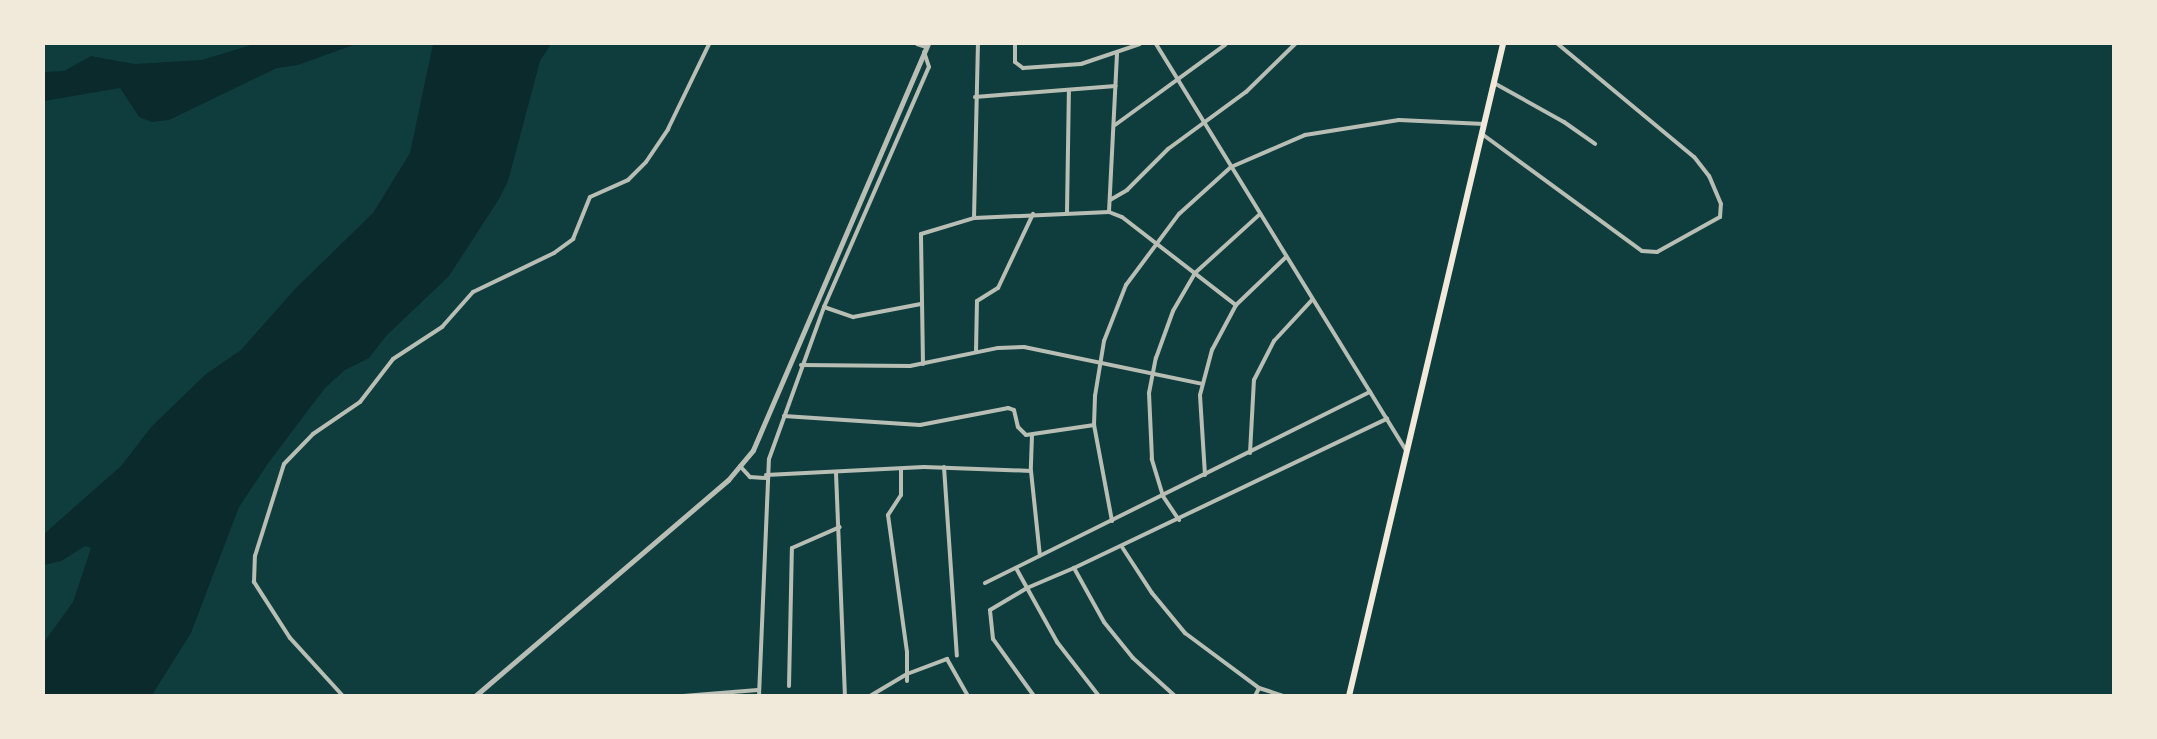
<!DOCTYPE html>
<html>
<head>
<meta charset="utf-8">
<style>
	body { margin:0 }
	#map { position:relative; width:2157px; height:739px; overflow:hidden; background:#0f3d3e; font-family:"Times New Roman",serif }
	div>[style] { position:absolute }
	.water>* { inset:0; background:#0a2a2b }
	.minor>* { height:4px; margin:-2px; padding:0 2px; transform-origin:2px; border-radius:2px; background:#b8beb3 }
	.tertiary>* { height:5px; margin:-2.5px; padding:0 2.5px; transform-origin:2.5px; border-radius:2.5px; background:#b8beb3 }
	.primary>* { height:6px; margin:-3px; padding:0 3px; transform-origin:3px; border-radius:3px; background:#f1e9da }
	span { translate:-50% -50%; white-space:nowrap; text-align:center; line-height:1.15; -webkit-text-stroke:5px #f1e9da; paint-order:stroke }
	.frame { position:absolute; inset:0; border:45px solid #f1e9da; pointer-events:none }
</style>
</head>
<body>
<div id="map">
	<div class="water">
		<div style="clip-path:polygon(254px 44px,356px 44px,298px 65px,277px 68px,169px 120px,152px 122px,139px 117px,120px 88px,44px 101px,44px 72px,64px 71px,91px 56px,134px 64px,202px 60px)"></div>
		<div style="clip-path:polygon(433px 44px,551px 44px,540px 61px,508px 181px,499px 199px,449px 276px,386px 336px,369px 358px,345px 370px,325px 388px,269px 462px,239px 507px,191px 633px,152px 695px,44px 695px,44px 642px,73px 602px,91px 548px,85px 546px,61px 561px,44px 565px,44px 534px,121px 466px,152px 426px,206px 374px,241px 350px,295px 289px,373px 213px,410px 153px)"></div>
	</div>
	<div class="minor">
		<div style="left:917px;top:44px;width:9px;rotate:18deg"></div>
		<div style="left:1015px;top:44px;width:18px;rotate:90deg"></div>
		<div style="left:1015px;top:62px;width:10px;rotate:37deg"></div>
		<div style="left:1023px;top:68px;width:58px;rotate:-3.9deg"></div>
		<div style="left:1081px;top:64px;width:62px;rotate:-18.7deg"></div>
		<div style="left:1156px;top:44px;width:477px;rotate:58.4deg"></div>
		<div style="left:1494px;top:83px;width:80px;rotate:29.1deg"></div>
		<div style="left:1564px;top:122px;width:38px;rotate:35deg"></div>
		<div style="left:975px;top:97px;width:141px;rotate:-4.5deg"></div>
		<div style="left:1115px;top:125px;width:137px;rotate:-36.1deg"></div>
		<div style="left:1482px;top:134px;width:198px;rotate:36.2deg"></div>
		<div style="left:1642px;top:251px;width:15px;rotate:4deg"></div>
		<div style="left:1657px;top:252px;width:72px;rotate:-29.1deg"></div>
		<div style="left:1720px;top:217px;width:13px;rotate:-86deg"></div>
		<div style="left:1721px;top:204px;width:30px;rotate:-113deg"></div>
		<div style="left:1709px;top:176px;width:24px;rotate:-128deg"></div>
		<div style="left:1694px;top:157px;width:177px;rotate:-140.3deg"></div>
		<div style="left:1110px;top:200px;width:20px;rotate:-30deg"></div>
		<div style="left:1127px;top:190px;width:58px;rotate:-45deg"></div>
		<div style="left:1168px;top:149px;width:97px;rotate:-36.2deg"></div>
		<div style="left:1246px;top:92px;width:69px;rotate:-44.4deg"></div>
		<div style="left:1067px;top:212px;width:121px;rotate:-89.1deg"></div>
		<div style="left:1109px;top:212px;width:159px;rotate:-87.1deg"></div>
		<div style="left:974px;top:218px;width:174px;rotate:-88.7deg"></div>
		<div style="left:824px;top:307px;width:31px;rotate:19deg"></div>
		<div style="left:853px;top:317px;width:69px;rotate:-10.8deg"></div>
		<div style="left:976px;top:352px;width:51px;rotate:-88.9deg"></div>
		<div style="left:977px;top:301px;width:25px;rotate:-32deg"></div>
		<div style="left:998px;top:288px;width:82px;rotate:-64.7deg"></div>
		<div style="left:923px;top:364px;width:130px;rotate:-90.9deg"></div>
		<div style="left:921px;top:234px;width:55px;rotate:-16.8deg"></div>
		<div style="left:974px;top:218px;width:135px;rotate:-2.5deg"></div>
		<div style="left:1109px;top:212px;width:14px;rotate:21deg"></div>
		<div style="left:1122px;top:217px;width:144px;rotate:37.7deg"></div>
		<div style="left:801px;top:365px;width:109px;rotate:0.5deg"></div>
		<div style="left:910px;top:366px;width:90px;rotate:-11.6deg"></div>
		<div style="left:998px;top:348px;width:26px;rotate:-2deg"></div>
		<div style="left:1024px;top:347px;width:182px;rotate:11.7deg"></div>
		<div style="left:784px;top:416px;width:136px;rotate:3.8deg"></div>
		<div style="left:920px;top:425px;width:90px;rotate:-10.9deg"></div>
		<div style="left:1008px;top:408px;width:6px;rotate:18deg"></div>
		<div style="left:1014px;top:410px;width:17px;rotate:77deg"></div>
		<div style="left:1018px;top:427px;width:11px;rotate:45deg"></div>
		<div style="left:1026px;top:435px;width:69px;rotate:-8.4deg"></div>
		<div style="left:1032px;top:435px;width:36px;rotate:92deg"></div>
		<div style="left:1031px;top:471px;width:85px;rotate:84deg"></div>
		<div style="left:1250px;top:453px;width:73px;rotate:-86.9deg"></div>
		<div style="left:1254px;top:380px;width:44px;rotate:-62.9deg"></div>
		<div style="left:1274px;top:341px;width:56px;rotate:-47.2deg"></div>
		<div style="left:740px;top:466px;width:15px;rotate:48deg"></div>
		<div style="left:750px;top:477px;width:16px;rotate:4deg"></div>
		<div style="left:944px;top:467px;width:189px;rotate:86.1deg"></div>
		<div style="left:901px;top:470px;width:25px;rotate:90deg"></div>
		<div style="left:901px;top:495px;width:24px;rotate:123deg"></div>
		<div style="left:888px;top:515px;width:138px;rotate:82.1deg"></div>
		<div style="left:907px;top:652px;width:29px;rotate:90deg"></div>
		<div style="left:836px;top:473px;width:223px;rotate:87.7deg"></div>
		<div style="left:766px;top:475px;width:158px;rotate:-2.9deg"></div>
		<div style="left:924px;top:467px;width:107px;rotate:2.1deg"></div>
		<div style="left:1205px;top:475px;width:80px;rotate:-93.6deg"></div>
		<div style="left:1200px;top:395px;width:47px;rotate:-75.1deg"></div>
		<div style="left:1212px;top:350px;width:51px;rotate:-61.9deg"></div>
		<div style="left:1236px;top:305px;width:69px;rotate:-43.8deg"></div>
		<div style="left:1179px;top:520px;width:29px;rotate:-124deg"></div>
		<div style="left:1163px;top:496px;width:39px;rotate:-107deg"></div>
		<div style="left:1152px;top:459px;width:66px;rotate:-92.6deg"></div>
		<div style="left:1149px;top:393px;width:36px;rotate:-79deg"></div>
		<div style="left:1156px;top:358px;width:50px;rotate:-70.1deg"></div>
		<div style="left:1173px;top:311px;width:44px;rotate:-59.9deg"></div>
		<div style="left:1195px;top:273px;width:88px;rotate:-42.2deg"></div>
		<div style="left:1112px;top:521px;width:98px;rotate:-100.6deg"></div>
		<div style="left:1094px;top:425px;width:29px;rotate:-88deg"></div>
		<div style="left:1095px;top:396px;width:56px;rotate:-80.7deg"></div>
		<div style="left:1104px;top:341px;width:60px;rotate:-68.6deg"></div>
		<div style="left:1126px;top:285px;width:89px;rotate:-53.3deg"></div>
		<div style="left:1179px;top:214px;width:70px;rotate:-42.1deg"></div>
		<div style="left:1231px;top:167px;width:81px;rotate:-23.4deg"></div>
		<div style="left:1305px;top:135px;width:95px;rotate:-9.1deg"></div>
		<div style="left:1399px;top:120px;width:85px;rotate:2.7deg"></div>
		<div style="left:1122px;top:547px;width:55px;rotate:56.9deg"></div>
		<div style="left:1152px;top:593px;width:52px;rotate:50.5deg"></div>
		<div style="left:1185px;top:633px;width:92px;rotate:36.6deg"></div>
		<div style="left:1259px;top:688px;width:26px;rotate:18deg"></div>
		<div style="left:1016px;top:568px;width:85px;rotate:61deg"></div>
		<div style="left:1057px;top:642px;width:68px;rotate:52.1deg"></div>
		<div style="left:985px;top:583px;width:430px;rotate:-26.4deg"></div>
		<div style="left:789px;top:686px;width:138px;rotate:-88.8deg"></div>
		<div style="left:792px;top:548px;width:52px;rotate:-23.6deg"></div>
		<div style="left:343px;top:696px;width:79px;rotate:-132.4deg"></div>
		<div style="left:290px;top:638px;width:67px;rotate:-122.7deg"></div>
		<div style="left:254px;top:582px;width:26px;rotate:-88deg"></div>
		<div style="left:255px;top:556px;width:96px;rotate:-72.5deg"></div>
		<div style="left:284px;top:464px;width:42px;rotate:-46deg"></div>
		<div style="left:313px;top:434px;width:57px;rotate:-34.2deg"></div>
		<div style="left:360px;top:402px;width:54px;rotate:-52.5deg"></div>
		<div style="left:393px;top:359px;width:59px;rotate:-33.1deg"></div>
		<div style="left:442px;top:327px;width:47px;rotate:-48.5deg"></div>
		<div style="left:473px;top:292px;width:90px;rotate:-25.7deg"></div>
		<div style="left:554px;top:253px;width:24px;rotate:-36deg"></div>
		<div style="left:573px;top:239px;width:45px;rotate:-68deg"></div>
		<div style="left:590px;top:197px;width:42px;rotate:-24.1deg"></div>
		<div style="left:628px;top:180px;width:25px;rotate:-45deg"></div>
		<div style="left:646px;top:162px;width:40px;rotate:-56deg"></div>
		<div style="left:668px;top:129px;width:94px;rotate:-64.2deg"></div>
		<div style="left:683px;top:696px;width:75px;rotate:-4.6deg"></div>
		<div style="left:759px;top:696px;width:237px;rotate:-87.6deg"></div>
		<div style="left:769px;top:459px;width:162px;rotate:-70.1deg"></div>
		<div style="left:824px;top:307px;width:262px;rotate:-66.4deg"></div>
		<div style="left:929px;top:67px;width:16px;rotate:-108deg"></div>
		<div style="left:870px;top:696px;width:43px;rotate:-30.7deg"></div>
		<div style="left:907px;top:674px;width:43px;rotate:-20.6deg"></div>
		<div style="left:947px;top:659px;width:43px;rotate:60.4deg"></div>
		<div style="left:1034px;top:696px;width:70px;rotate:-125.7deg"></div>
		<div style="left:993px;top:639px;width:29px;rotate:-96deg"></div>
		<div style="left:990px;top:610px;width:43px;rotate:-30.7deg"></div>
		<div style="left:1027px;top:588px;width:51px;rotate:-23.1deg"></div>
		<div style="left:1175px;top:696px;width:57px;rotate:-137.9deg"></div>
		<div style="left:1133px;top:658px;width:46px;rotate:-128.9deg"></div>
		<div style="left:1104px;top:622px;width:62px;rotate:-119.1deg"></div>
		<div style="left:1074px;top:568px;width:347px;rotate:-25.5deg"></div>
		<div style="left:1255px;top:696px;width:9px;rotate:-63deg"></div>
	</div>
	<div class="tertiary">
		<div style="left:475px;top:696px;width:333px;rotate:-40.5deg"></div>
		<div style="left:728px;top:480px;width:39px;rotate:-50deg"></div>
		<div style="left:753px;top:450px;width:442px;rotate:-66.7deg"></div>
	</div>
	<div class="primary">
		<div style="left:1349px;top:696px;width:670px;rotate:-76.71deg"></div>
	</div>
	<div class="frame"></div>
</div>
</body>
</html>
